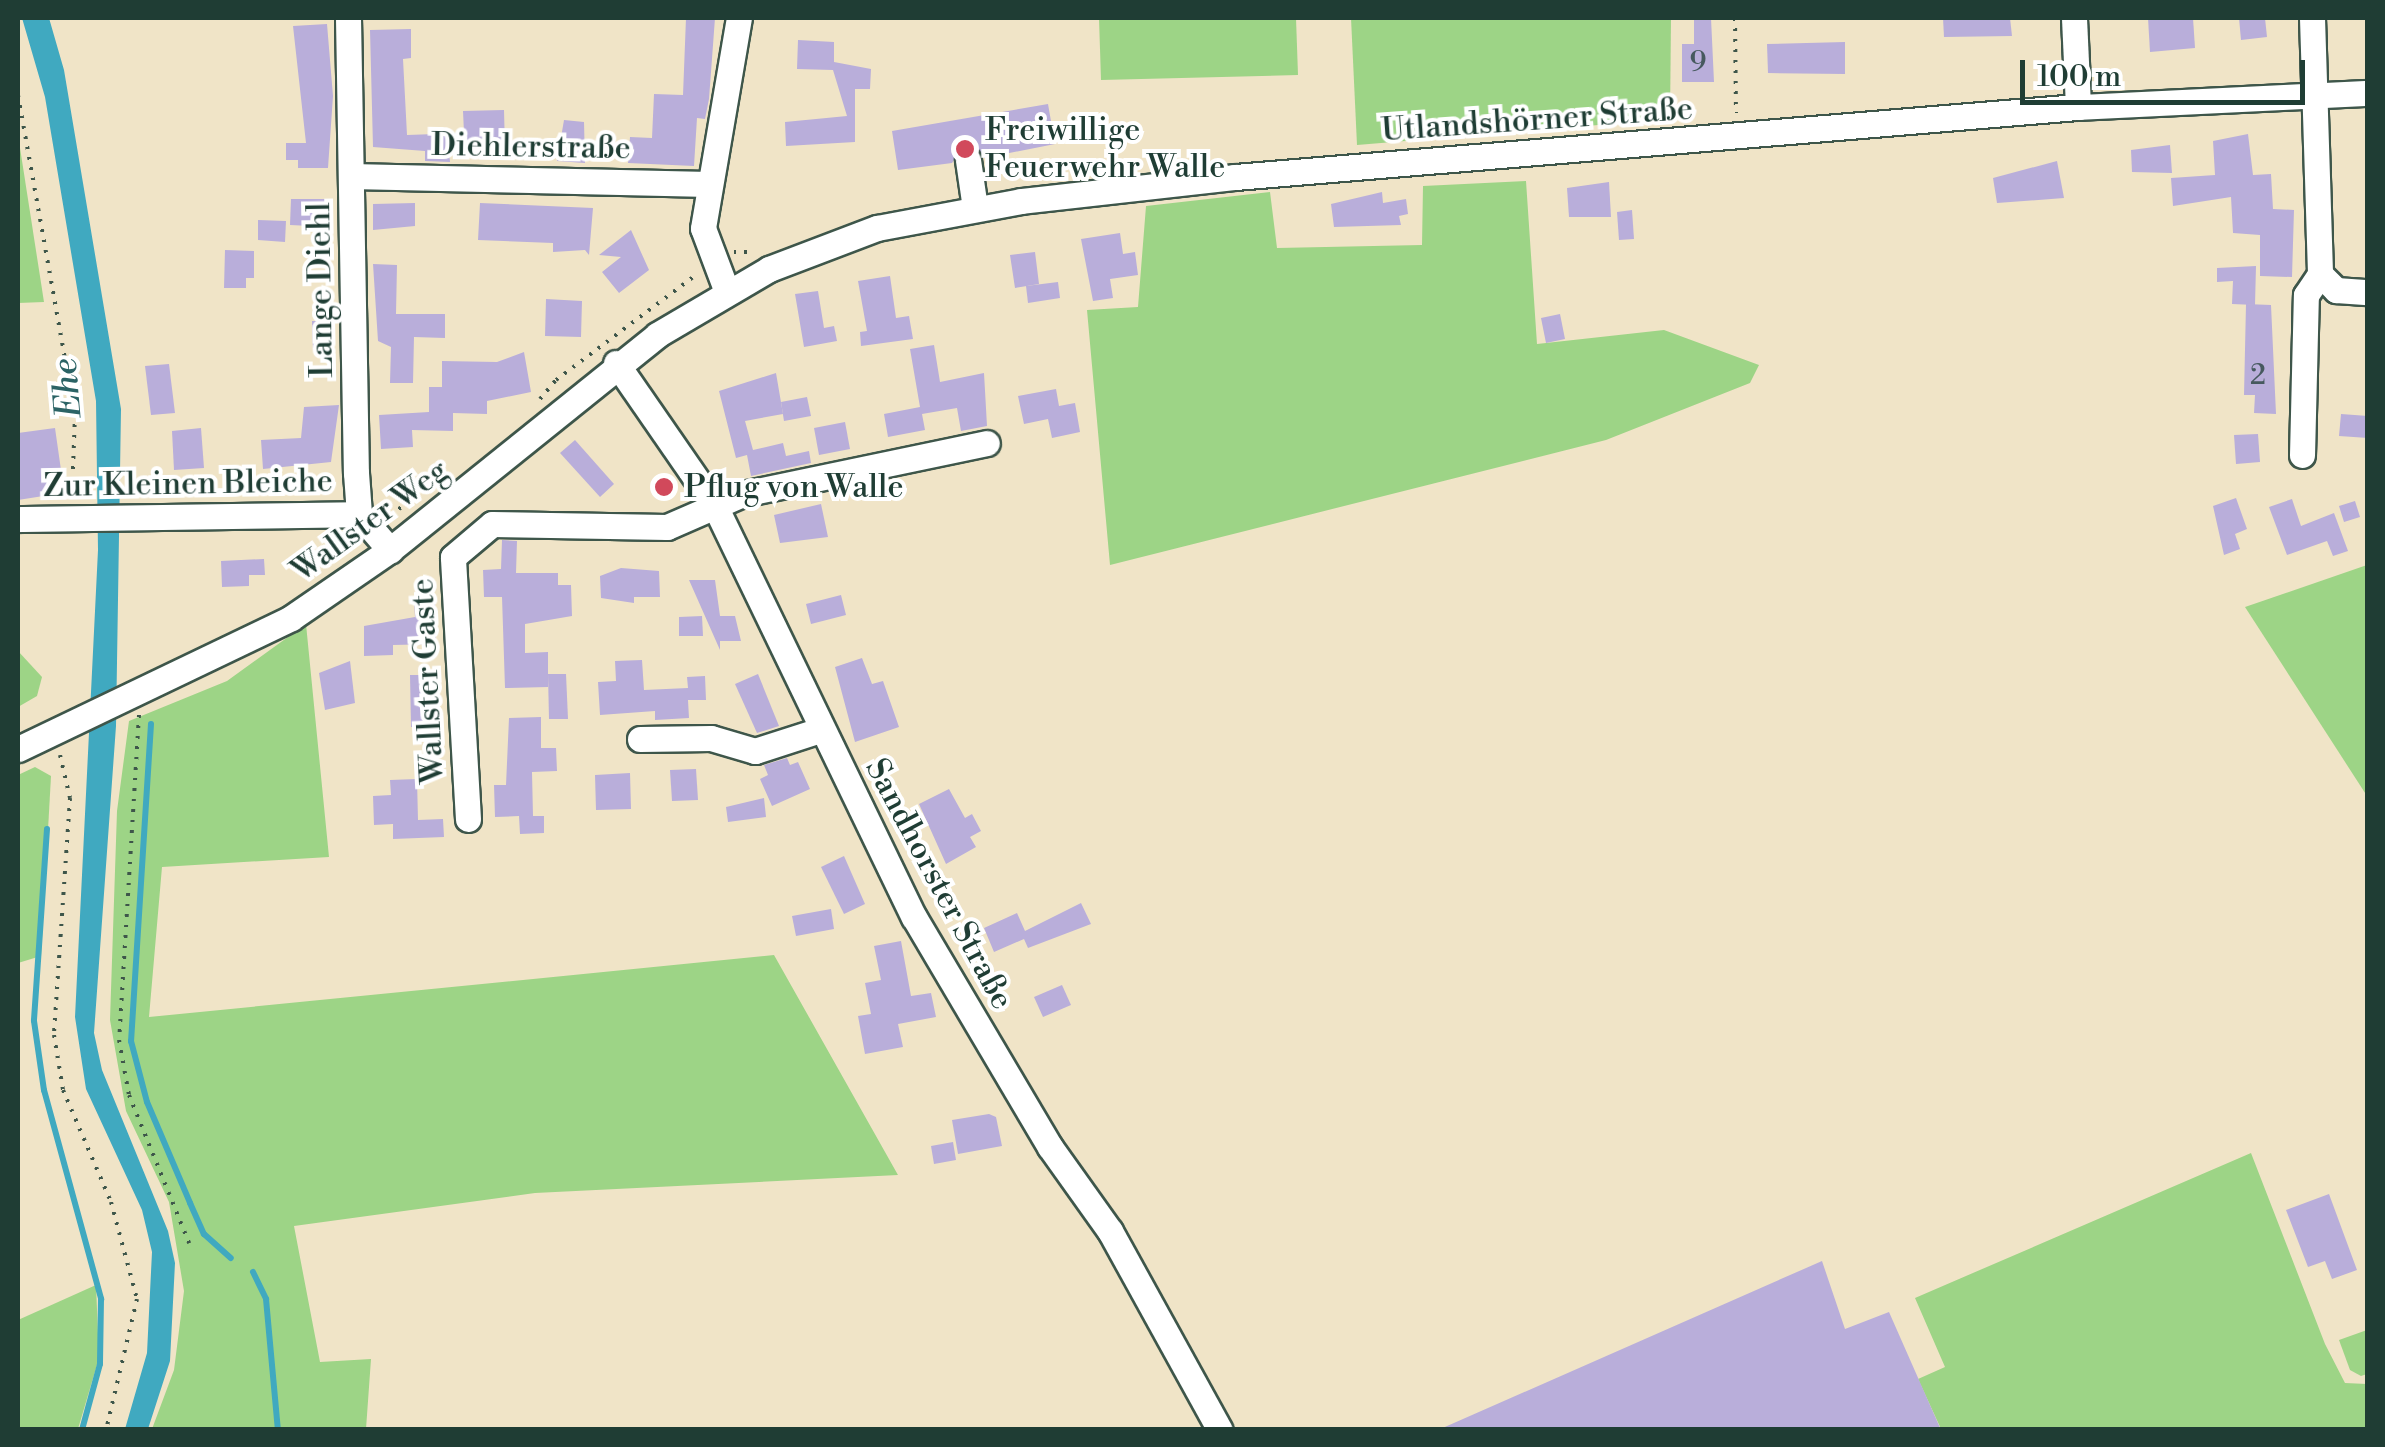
<!DOCTYPE html>
<html>
<head>
<meta charset="utf-8">
<style>
	body { margin:0 }
	#map { position:relative; width:2385px; height:1447px; overflow:hidden; background:#f0e4c7; font-family:"Libre Bodoni",serif }
	div>[style] { position:absolute }
	.green>* { inset:0; background:#9dd486 }
	.water>* { inset:0; background:#40a9c0 }
	.stream>* { height:6px; margin:-3px; padding:0 3px; transform-origin:3px; border-radius:3px; background:#40a9c0 }
	.building>* { inset:0; background:#b9aeda }
	.path>* { height:4px; margin-top:-2px; transform-origin:0; background:repeating-linear-gradient(90deg,#3e564a 0 2.5px,transparent 0 10.5px) }
	.roads { filter:drop-shadow(2px 0 #3e564a) drop-shadow(-2px 0 #3e564a) drop-shadow(0 2px #3e564a) drop-shadow(0 -2px #3e564a) }
	.minor>* { height:25px; margin:-12.5px; padding:0 12.5px; transform-origin:12.5px; border-radius:12.5px; background:#fff }
	.dots>* { width:28px; height:28px; translate:-50% -50%; box-sizing:border-box; border:5px solid #fff; border-radius:50% }
	span { translate:-50% -50%; white-space:nowrap; text-align:center; line-height:1.15; -webkit-text-stroke:8px #fff; paint-order:stroke }
	.number-label { font-size:28px; color:#46595e }
	.number-label span { -webkit-text-stroke-width:0 }
	.street-label { font-size:32px; color:#1f3d34 }
	.poi-label { font-size:32px; color:#1f3d34 }
	.left { translate:0 -50%; text-align:left }
	.water-label { font-size:35px; color:#2b6365; font-style:italic }
	.frame { position:absolute; inset:0; border:20px solid #1f3d34; pointer-events:none }
	.scale { position:absolute; left:2020px; top:60px; width:285px; height:45px; box-sizing:border-box; border:5px solid #1f3d34; border-top:0; padding-left:12px; font-size:30px; line-height:35px; white-space:nowrap; color:#1f3d34; -webkit-text-stroke:8px #fff; paint-order:stroke }
</style>
</head>
<body>
<div id="map">
	<div class="green">
		<div style="clip-path:polygon(1099px 18px,1296px 18px,1298px 75px,1101px 80px)"></div>
		<div style="clip-path:polygon(1351px 18px,1671px 18px,1670px 119px,1357px 145px)"></div>
		<div style="clip-path:polygon(18px 135px,44px 302px,18px 303px)"></div>
		<div style="clip-path:polygon(1526px 181px,1537px 344px,1664px 330px,1759px 365px,1750px 383px,1606px 440px,1110px 565px,1087px 310px,1138px 307px,1146px 206px,1270px 192px,1277px 248px,1422px 245px,1423px 186px)"></div>
		<div style="clip-path:polygon(2367px 565px,2368px 565px,2367px 796px,2245px 607px)"></div>
		<div style="clip-path:polygon(306px 624px,329px 857px,162px 867px,149px 1017px,774px 955px,898px 1175px,535px 1193px,294px 1226px,320px 1362px,371px 1359px,366px 1429px,152px 1429px,174px 1370px,184px 1291px,169px 1202px,126px 1111px,110px 1020px,117px 811px,129px 721px,227px 681px)"></div>
		<div style="clip-path:polygon(18px 651px,42px 677px,37px 696px,18px 707px)"></div>
		<div style="clip-path:polygon(35px 767px,51px 776px,41px 956px,18px 963px,18px 775px)"></div>
		<div style="clip-path:polygon(2251px 1153px,2325px 1344px,2345px 1383px,2367px 1384px,2367px 1429px,1941px 1429px,1918px 1379px,1945px 1367px,1915px 1298px)"></div>
		<div style="clip-path:polygon(96px 1285px,99px 1358px,78px 1429px,18px 1429px,18px 1320px)"></div>
		<div style="clip-path:polygon(2367px 1330px,2367px 1374px,2361px 1376px,2350px 1370px,2339px 1340px)"></div>
	</div>
	<div class="water">
		<div style="clip-path:polygon(22px 18px,49px 18px,64px 70px,121px 409px,116px 726px,94px 1033px,102px 1070px,168px 1231px,175px 1263px,170px 1361px,148px 1429px,125px 1429px,147px 1353px,152px 1252px,142px 1210px,86px 1089px,75px 1017px,98px 550px,96px 401px,45px 97px)"></div>
	</div>
	<div class="stream">
		<div style="left:151px;top:724px;width:318px;rotate:93.6deg"></div>
		<div style="left:131px;top:1041px;width:63px;rotate:75.3deg"></div>
		<div style="left:147px;top:1102px;width:110px;rotate:66.9deg"></div>
		<div style="left:190px;top:1203px;width:34px;rotate:66deg"></div>
		<div style="left:204px;top:1234px;width:36px;rotate:42deg"></div>
		<div style="left:47px;top:829px;width:192px;rotate:93.9deg"></div>
		<div style="left:34px;top:1021px;width:70px;rotate:81.8deg"></div>
		<div style="left:44px;top:1090px;width:217px;rotate:74.7deg"></div>
		<div style="left:101px;top:1299px;width:65px;rotate:90.9deg"></div>
		<div style="left:100px;top:1364px;width:68px;rotate:105.3deg"></div>
		<div style="left:253px;top:1272px;width:30px;rotate:64deg"></div>
		<div style="left:266px;top:1299px;width:132px;rotate:84.8deg"></div>
	</div>
	<div class="building">
		<div style="clip-path:polygon(686px 18px,715px 18px,709px 99px,705px 119px,697px 118px,694px 166px,628px 163px,630px 137px,652px 138px,654px 94px,683px 95px)"></div>
		<div style="clip-path:polygon(1694px 18px,1711px 18px,1714px 82px,1682px 82px,1682px 44px,1694px 44px)"></div>
		<div style="clip-path:polygon(1943px 18px,2010px 18px,2012px 36px,1944px 37px)"></div>
		<div style="clip-path:polygon(2148px 18px,2193px 18px,2195px 48px,2150px 52px)"></div>
		<div style="clip-path:polygon(2239px 18px,2265px 18px,2267px 37px,2241px 40px)"></div>
		<div style="clip-path:polygon(327px 24px,333px 96px,328px 168px,298px 168px,298px 160px,286px 160px,286px 143px,306px 143px,293px 26px)"></div>
		<div style="clip-path:polygon(411px 29px,411px 58px,403px 59px,407px 135px,464px 133px,463px 111px,504px 110px,505px 148px,449px 150px,450px 162px,425px 161px,425px 151px,373px 147px,370px 30px)"></div>
		<div style="clip-path:polygon(798px 40px,834px 42px,834px 62px,871px 69px,870px 89px,855px 89px,855px 142px,786px 146px,785px 122px,847px 116px,833px 70px,797px 69px)"></div>
		<div style="clip-path:polygon(1845px 42px,1845px 74px,1768px 73px,1767px 44px)"></div>
		<div style="clip-path:polygon(1048px 104px,1055px 144px,984px 158px,965px 144px,952px 163px,898px 170px,892px 131px)"></div>
		<div style="clip-path:polygon(564px 120px,584px 122px,585px 163px,557px 161px)"></div>
		<div style="clip-path:polygon(2248px 134px,2253px 175px,2271px 174px,2273px 209px,2294px 210px,2292px 277px,2260px 276px,2260px 235px,2233px 233px,2231px 197px,2173px 206px,2171px 178px,2215px 175px,2213px 141px)"></div>
		<div style="clip-path:polygon(2170px 145px,2172px 173px,2132px 172px,2131px 150px)"></div>
		<div style="clip-path:polygon(2057px 161px,2064px 198px,1997px 203px,1993px 178px)"></div>
		<div style="clip-path:polygon(1609px 182px,1611px 217px,1569px 217px,1567px 188px)"></div>
		<div style="clip-path:polygon(1382px 192px,1383px 203px,1406px 199px,1408px 214px,1399px 216px,1401px 225px,1334px 227px,1331px 204px)"></div>
		<div style="clip-path:polygon(291px 199px,333px 199px,332px 227px,290px 225px)"></div>
		<div style="clip-path:polygon(415px 203px,415px 226px,373px 230px,373px 204px)"></div>
		<div style="clip-path:polygon(480px 203px,593px 208px,589px 255px,585px 250px,553px 252px,553px 243px,478px 240px)"></div>
		<div style="clip-path:polygon(1632px 210px,1634px 239px,1619px 240px,1617px 212px)"></div>
		<div style="clip-path:polygon(258px 220px,286px 221px,285px 242px,258px 240px)"></div>
		<div style="clip-path:polygon(631px 230px,649px 270px,619px 293px,602px 272px,621px 257px,599px 255px)"></div>
		<div style="clip-path:polygon(1120px 233px,1123px 254px,1135px 252px,1138px 275px,1110px 279px,1113px 298px,1093px 301px,1081px 239px)"></div>
		<div style="clip-path:polygon(225px 250px,254px 251px,254px 278px,246px 278px,246px 288px,224px 288px)"></div>
		<div style="clip-path:polygon(1035px 252px,1039px 284px,1015px 288px,1010px 255px)"></div>
		<div style="clip-path:polygon(373px 264px,397px 265px,396px 314px,445px 314px,445px 338px,414px 337px,413px 383px,390px 383px,391px 347px,378px 341px)"></div>
		<div style="clip-path:polygon(2256px 266px,2255px 305px,2232px 304px,2233px 281px,2217px 282px,2217px 268px)"></div>
		<div style="clip-path:polygon(890px 276px,896px 318px,909px 316px,913px 339px,861px 346px,860px 332px,867px 331px,858px 281px)"></div>
		<div style="clip-path:polygon(1058px 282px,1060px 298px,1028px 303px,1026px 286px)"></div>
		<div style="clip-path:polygon(818px 291px,824px 328px,834px 326px,837px 341px,804px 347px,795px 294px)"></div>
		<div style="clip-path:polygon(546px 299px,582px 301px,581px 337px,545px 336px)"></div>
		<div style="clip-path:polygon(2246px 304px,2271px 305px,2276px 414px,2254px 413px,2255px 395px,2244px 395px)"></div>
		<div style="clip-path:polygon(1560px 314px,1565px 339px,1546px 343px,1541px 318px)"></div>
		<div style="clip-path:polygon(312px 321px,334px 321px,334px 349px,313px 350px)"></div>
		<div style="clip-path:polygon(934px 345px,940px 382px,984px 373px,987px 426px,961px 431px,957px 408px,922px 414px,925px 430px,888px 437px,884px 414px,920px 407px,910px 349px)"></div>
		<div style="clip-path:polygon(524px 352px,531px 392px,487px 401px,487px 414px,453px 413px,453px 431px,412px 430px,413px 447px,381px 449px,379px 415px,429px 412px,429px 387px,442px 387px,442px 361px,497px 362px)"></div>
		<div style="clip-path:polygon(169px 364px,175px 413px,151px 415px,145px 366px)"></div>
		<div style="clip-path:polygon(776px 373px,783px 414px,745px 421px,753px 450px,783px 443px,786px 456px,809px 451px,811px 463px,751px 476px,747px 455px,736px 458px,719px 391px)"></div>
		<div style="clip-path:polygon(1056px 389px,1059px 406px,1075px 403px,1080px 432px,1052px 438px,1048px 419px,1024px 424px,1018px 396px)"></div>
		<div style="clip-path:polygon(807px 397px,811px 416px,784px 421px,781px 402px)"></div>
		<div style="clip-path:polygon(339px 405px,331px 462px,263px 469px,261px 440px,301px 438px,304px 407px)"></div>
		<div style="clip-path:polygon(2341px 414px,2368px 416px,2368px 438px,2339px 436px)"></div>
		<div style="clip-path:polygon(845px 422px,850px 449px,819px 455px,814px 428px)"></div>
		<div style="clip-path:polygon(55px 428px,62px 477px,54px 478px,56px 494px,18px 500px,18px 433px)"></div>
		<div style="clip-path:polygon(201px 428px,204px 468px,174px 470px,172px 431px)"></div>
		<div style="clip-path:polygon(2258px 434px,2260px 462px,2236px 464px,2234px 435px)"></div>
		<div style="clip-path:polygon(575px 440px,614px 484px,600px 497px,560px 453px)"></div>
		<div style="clip-path:polygon(2236px 498px,2247px 529px,2235px 534px,2240px 549px,2224px 555px,2213px 506px)"></div>
		<div style="clip-path:polygon(2292px 499px,2301px 526px,2334px 513px,2348px 551px,2333px 556px,2327px 541px,2287px 555px,2269px 507px)"></div>
		<div style="clip-path:polygon(2355px 501px,2360px 517px,2344px 522px,2339px 506px)"></div>
		<div style="clip-path:polygon(821px 504px,828px 537px,780px 543px,774px 515px)"></div>
		<div style="clip-path:polygon(502px 540px,517px 541px,516px 573px,558px 573px,558px 585px,571px 585px,572px 616px,525px 624px,525px 653px,548px 652px,548px 687px,505px 688px,502px 597px,484px 597px,483px 570px,501px 569px)"></div>
		<div style="clip-path:polygon(264px 559px,265px 575px,249px 575px,249px 586px,222px 587px,221px 561px)"></div>
		<div style="clip-path:polygon(621px 568px,659px 571px,660px 597px,634px 597px,634px 603px,601px 598px,600px 576px)"></div>
		<div style="clip-path:polygon(689px 580px,715px 580px,720px 616px,735px 616px,741px 641px,720px 641px,720px 650px)"></div>
		<div style="clip-path:polygon(841px 595px,846px 615px,811px 624px,806px 604px)"></div>
		<div style="clip-path:polygon(414px 600px,435px 600px,436px 644px,393px 645px,393px 655px,364px 656px,364px 626px,415px 617px)"></div>
		<div style="clip-path:polygon(702px 616px,703px 636px,679px 636px,679px 617px)"></div>
		<div style="clip-path:polygon(862px 658px,872px 684px,883px 681px,899px 727px,855px 742px,835px 667px)"></div>
		<div style="clip-path:polygon(642px 660px,644px 690px,688px 688px,687px 677px,705px 676px,706px 700px,688px 700px,689px 718px,655px 720px,655px 711px,600px 715px,598px 682px,616px 681px,615px 661px)"></div>
		<div style="clip-path:polygon(350px 661px,355px 703px,325px 710px,319px 673px)"></div>
		<div style="clip-path:polygon(548px 674px,566px 674px,568px 719px,549px 719px)"></div>
		<div style="clip-path:polygon(758px 674px,779px 726px,757px 733px,735px 684px)"></div>
		<div style="clip-path:polygon(410px 675px,437px 675px,437px 726px,411px 727px)"></div>
		<div style="clip-path:polygon(541px 717px,541px 748px,556px 748px,557px 771px,532px 772px,533px 816px,544px 816px,544px 833px,520px 834px,519px 816px,495px 817px,494px 785px,506px 785px,509px 718px)"></div>
		<div style="clip-path:polygon(787px 758px,790px 765px,798px 762px,810px 789px,772px 806px,760px 779px,768px 775px,764px 765px)"></div>
		<div style="clip-path:polygon(696px 769px,698px 800px,672px 801px,670px 770px)"></div>
		<div style="clip-path:polygon(630px 773px,631px 809px,596px 810px,595px 775px)"></div>
		<div style="clip-path:polygon(417px 779px,418px 820px,443px 819px,444px 837px,393px 839px,393px 824px,374px 825px,373px 796px,391px 795px,390px 780px)"></div>
		<div style="clip-path:polygon(949px 789px,965px 818px,972px 814px,981px 831px,970px 837px,976px 847px,946px 864px,919px 804px)"></div>
		<div style="clip-path:polygon(764px 798px,766px 817px,728px 822px,726px 807px)"></div>
		<div style="clip-path:polygon(844px 856px,865px 904px,844px 914px,821px 867px)"></div>
		<div style="clip-path:polygon(1081px 903px,1091px 924px,1028px 948px,1024px 939px,994px 952px,984px 928px,1017px 913px,1025px 931px)"></div>
		<div style="clip-path:polygon(831px 909px,834px 929px,796px 936px,792px 916px)"></div>
		<div style="clip-path:polygon(901px 941px,911px 996px,931px 993px,936px 1017px,898px 1024px,903px 1047px,865px 1054px,858px 1016px,871px 1014px,865px 983px,881px 980px,874px 946px)"></div>
		<div style="clip-path:polygon(1062px 985px,1071px 1005px,1043px 1017px,1034px 997px)"></div>
		<div style="clip-path:polygon(989px 1114px,996px 1117px,1002px 1146px,958px 1154px,952px 1120px)"></div>
		<div style="clip-path:polygon(953px 1142px,956px 1160px,934px 1164px,931px 1146px)"></div>
		<div style="clip-path:polygon(2329px 1194px,2357px 1270px,2332px 1279px,2325px 1261px,2308px 1267px,2286px 1210px)"></div>
		<div style="clip-path:polygon(1822px 1261px,1845px 1329px,1889px 1312px,1941px 1430px,1438px 1430px)"></div>
	</div>
	<div class="path">
		<div style="left:1735px;top:18px;width:95px;rotate:89.4deg"></div>
		<div style="left:18px;top:95px;width:324px;rotate:79.9deg"></div>
		<div style="left:75px;top:414px;width:82px;rotate:92.1deg"></div>
		<div style="left:734px;top:252px;width:20px"></div>
		<div style="left:540px;top:399px;width:25px;rotate:-50deg"></div>
		<div style="left:556px;top:380px;width:175px;rotate:-36.9deg"></div>
		<div style="left:390px;top:515px;width:51px;rotate:-34.6deg"></div>
		<div style="left:139px;top:715px;width:326px;rotate:93.5deg"></div>
		<div style="left:119px;top:1040px;width:56px;rotate:79.7deg"></div>
		<div style="left:129px;top:1095px;width:160px;rotate:67.9deg"></div>
		<div style="left:60px;top:755px;width:44px;rotate:76.9deg"></div>
		<div style="left:70px;top:798px;width:238px;rotate:93.9deg"></div>
		<div style="left:54px;top:1035px;width:56px;rotate:80.7deg"></div>
		<div style="left:63px;top:1090px;width:122px;rotate:66.8deg"></div>
		<div style="left:111px;top:1202px;width:100px;rotate:75deg"></div>
		<div style="left:137px;top:1299px;width:135px;rotate:103.3deg"></div>
	</div>
	<div class="roads">
		<div class="minor">
			<div style="left:348px;top:18px;width:455px;rotate:89deg"></div>
			<div style="left:356px;top:473px;width:41px;rotate:85.8deg"></div>
			<div style="left:359px;top:514px;width:48px;rotate:49.3deg"></div>
			<div style="left:2074px;top:18px;width:89px;rotate:87.4deg"></div>
			<div style="left:2312px;top:18px;width:256px;rotate:88.2deg"></div>
			<div style="left:2320px;top:274px;width:23px;rotate:45deg"></div>
			<div style="left:2336px;top:290px;width:32px;rotate:4deg"></div>
			<div style="left:968px;top:160px;width:49px;rotate:81.7deg"></div>
			<div style="left:352px;top:176px;width:356px;rotate:1.3deg"></div>
			<div style="left:727px;top:292px;width:68px;rotate:-110.6deg"></div>
			<div style="left:703px;top:228px;width:213px;rotate:-80.3deg"></div>
			<div style="left:616px;top:363px;width:174px;rotate:55.3deg"></div>
			<div style="left:715px;top:506px;width:457px;rotate:64.2deg"></div>
			<div style="left:914px;top:917px;width:267px;rotate:59.4deg"></div>
			<div style="left:1050px;top:1147px;width:103px;rotate:54.5deg"></div>
			<div style="left:1110px;top:1231px;width:227px;rotate:61.1deg"></div>
			<div style="left:2302px;top:455px;width:160px;rotate:-88.6deg"></div>
			<div style="left:2306px;top:295px;width:25px;rotate:-56deg"></div>
			<div style="left:18px;top:519px;width:341px;rotate:-0.8deg"></div>
			<div style="left:640px;top:739px;width:71px;rotate:-0.8deg"></div>
			<div style="left:711px;top:738px;width:46px;rotate:16.5deg"></div>
			<div style="left:755px;top:751px;width:68px;rotate:-17.9deg"></div>
			<div style="left:18px;top:749px;width:303px;rotate:-25.6deg"></div>
			<div style="left:291px;top:618px;width:120px;rotate:-34.5deg"></div>
			<div style="left:390px;top:550px;width:343px;rotate:-38.8deg"></div>
			<div style="left:657px;top:335px;width:130px;rotate:-30.5deg"></div>
			<div style="left:769px;top:269px;width:116px;rotate:-20.8deg"></div>
			<div style="left:877px;top:228px;width:147px;rotate:-10.6deg"></div>
			<div style="left:1021px;top:201px;width:215px;rotate:-6.4deg"></div>
			<div style="left:1235px;top:177px;width:846px;rotate:-4.75deg"></div>
			<div style="left:2078px;top:107px;width:290px;rotate:-2.8deg"></div>
			<div style="left:468px;top:819px;width:262px;rotate:-93.3deg"></div>
			<div style="left:453px;top:557px;width:51px;rotate:-40.2deg"></div>
			<div style="left:492px;top:524px;width:175px;rotate:1deg"></div>
			<div style="left:667px;top:527px;width:83px;rotate:-23.5deg"></div>
			<div style="left:743px;top:494px;width:249px;rotate:-11.8deg"></div>
		</div>
	</div>
	<div class="dots">
		<div style="left:965px;top:149px;background:#d1495b"></div>
		<div style="left:664px;top:487px;background:#d1495b"></div>
	</div>
	<div class="number-label">
		<span style="left:1698px;top:63px">9</span>
		<span style="left:2258px;top:376px">2</span>
	</div>
	<div class="street-label">
		<span style="left:1537px;top:120px;rotate:-4deg">Utlandshörner Straße</span>
		<span style="left:531px;top:147px;rotate:1deg">Diehlerstraße</span>
		<span style="left:321px;top:290px;rotate:-91deg">Lange Diehl</span>
		<span style="left:188px;top:484px;rotate:-1deg">Zur Kleinen Bleiche</span>
		<span style="left:370px;top:521px;rotate:-36deg">Wallster Weg</span>
		<span style="left:428px;top:681px;rotate:-93deg">Wallster Gaste</span>
		<span style="left:939px;top:884px;rotate:62deg">Sandhorster Straße</span>
	</div>
	<div class="poi-label">
		<span class="left" style="left:985px;top:149px">Freiwillige<br>Feuerwehr Walle</span>
		<span class="left" style="left:684px;top:487px">Pflug von Walle</span>
	</div>
	<div class="water-label">
		<span style="left:68px;top:388px;rotate:-95deg">Ehe</span>
	</div>
	<div class="frame"></div>
	<div class="scale">100 m</div>
</div>
</body>
</html>
